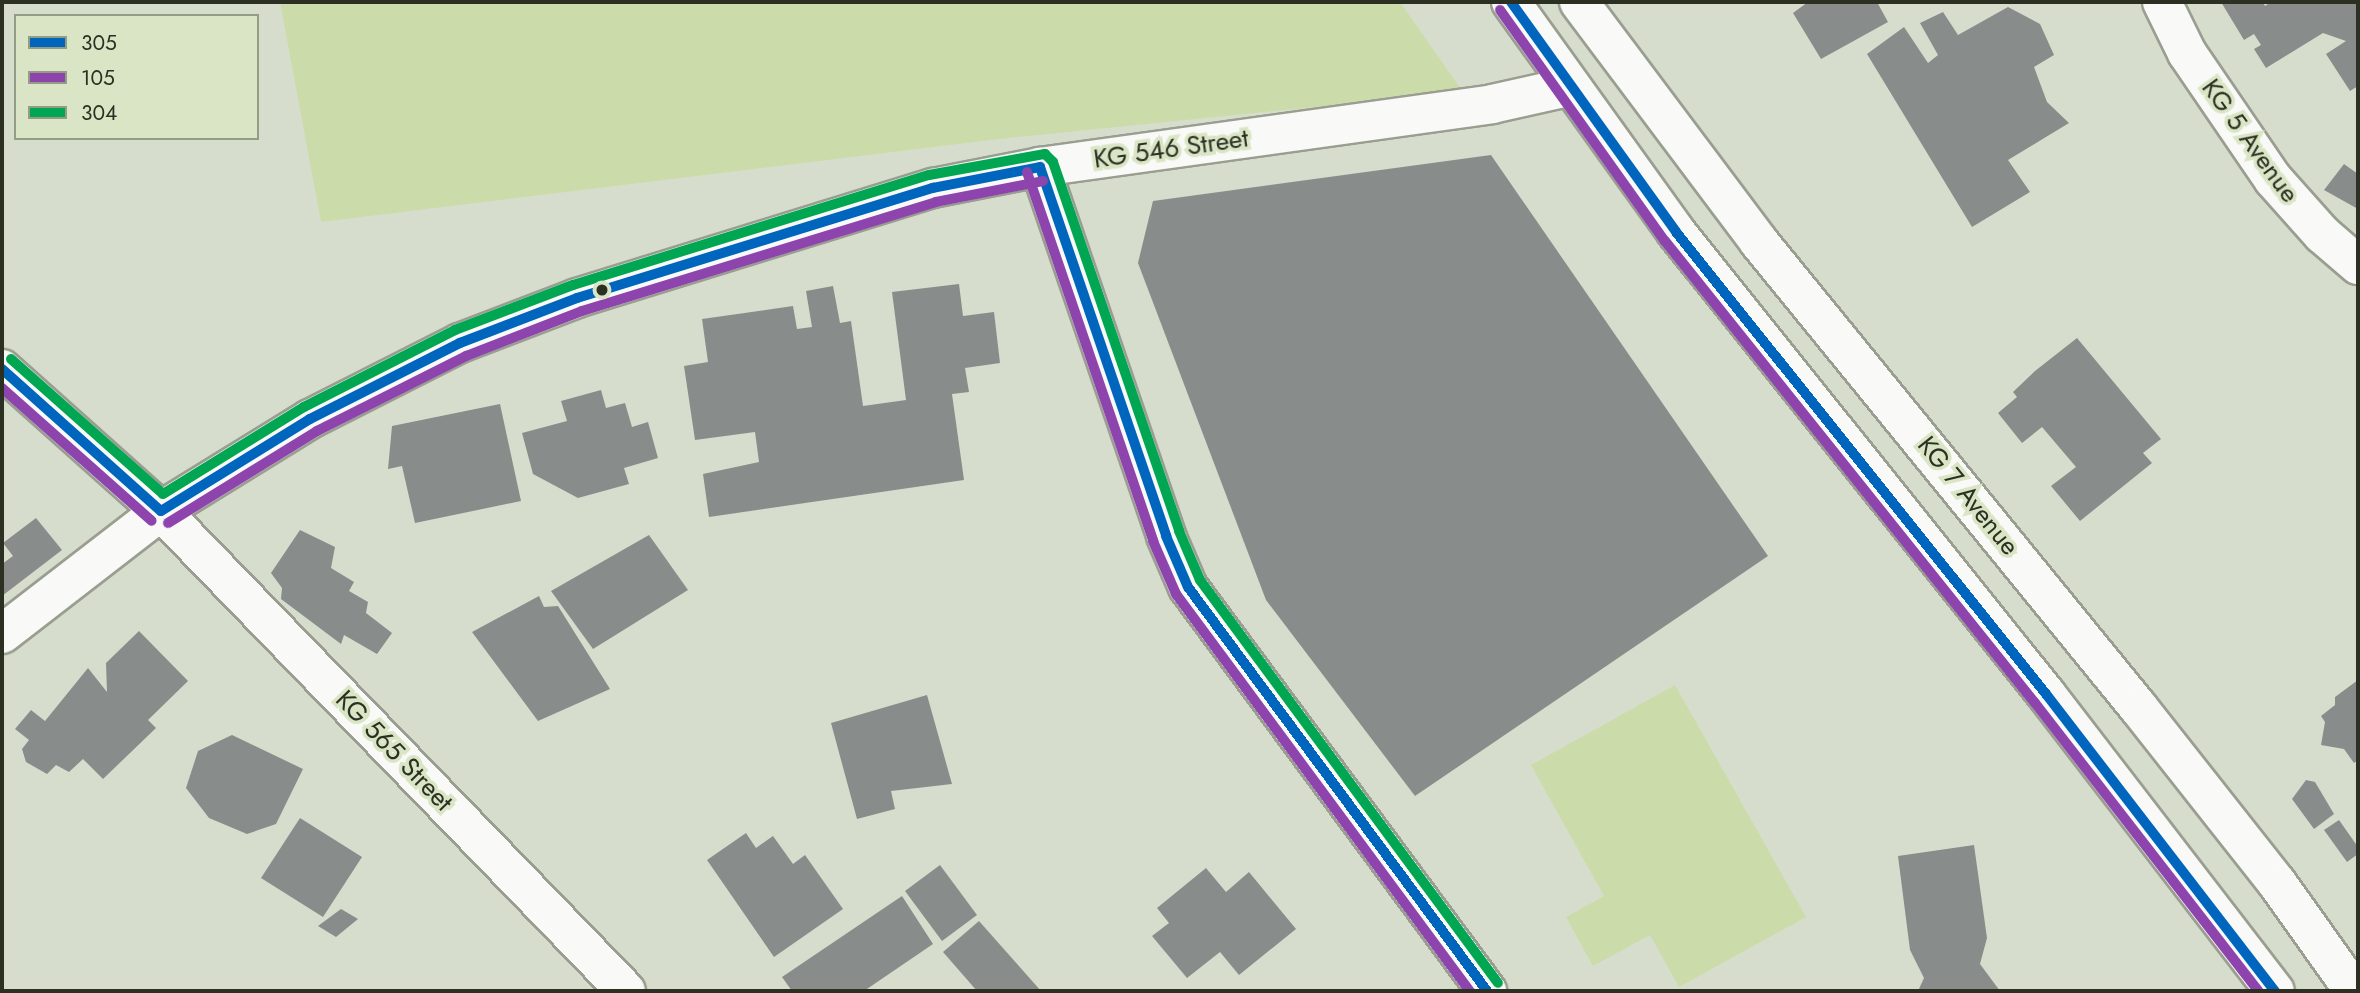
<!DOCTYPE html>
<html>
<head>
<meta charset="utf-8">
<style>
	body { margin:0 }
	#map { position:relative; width:2360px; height:993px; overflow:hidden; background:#d7ddcc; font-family:Jost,sans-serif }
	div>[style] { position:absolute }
	.green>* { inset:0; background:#cbdcaa }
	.building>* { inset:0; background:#888d8b }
	.roads { filter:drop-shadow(2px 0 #999e91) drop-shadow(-2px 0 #999e91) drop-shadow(0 2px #999e91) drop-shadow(0 -2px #999e91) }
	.street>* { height:38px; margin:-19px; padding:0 19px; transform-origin:19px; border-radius:19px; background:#f9faf7 }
	.secondary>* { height:38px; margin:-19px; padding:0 19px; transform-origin:19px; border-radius:19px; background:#f9faf7 }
	.bus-1>* { height:10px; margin:-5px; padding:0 5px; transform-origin:5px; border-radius:5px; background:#0065bd }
	.bus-2>* { height:10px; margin:-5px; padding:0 5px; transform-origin:5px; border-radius:5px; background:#8e44ad }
	.bus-3>* { height:10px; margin:-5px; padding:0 5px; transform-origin:5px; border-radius:5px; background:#00a651 }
	.dots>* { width:19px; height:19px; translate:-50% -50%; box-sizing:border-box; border:4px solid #d9e5c4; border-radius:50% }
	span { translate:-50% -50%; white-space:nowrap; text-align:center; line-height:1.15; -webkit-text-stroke:7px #d9e5c4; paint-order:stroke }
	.street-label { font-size:26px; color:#2b3023 }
	.frame { position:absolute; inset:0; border:4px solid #2b3023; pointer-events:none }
	.legend { position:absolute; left:14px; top:14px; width:245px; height:126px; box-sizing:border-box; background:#d9e5c4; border:2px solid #939d84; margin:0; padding:9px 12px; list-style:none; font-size:21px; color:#2b3023 }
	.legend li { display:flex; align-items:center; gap:14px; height:35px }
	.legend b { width:35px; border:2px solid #939d84 }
</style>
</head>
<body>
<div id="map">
	<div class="green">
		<div style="clip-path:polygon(280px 2px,1400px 2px,1463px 92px,999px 139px,321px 222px)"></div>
		<div style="clip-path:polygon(1675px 685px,1806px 917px,1679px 987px,1650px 935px,1593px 966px,1566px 917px,1604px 896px,1531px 765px)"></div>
	</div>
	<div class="building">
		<div style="clip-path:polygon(1808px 2px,1877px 2px,1888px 22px,1821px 59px,1793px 13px)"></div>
		<div style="clip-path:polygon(2221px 2px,2263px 2px,2265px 6px,2271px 2px,2358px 2px,2358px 86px,2350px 91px,2326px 54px,2346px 41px,2323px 33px,2266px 68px,2254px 49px,2261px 45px,2254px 34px,2244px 40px)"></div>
		<div style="clip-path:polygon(2008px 7px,2040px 24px,2054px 55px,2034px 67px,2047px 102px,2069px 123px,2008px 160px,2030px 192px,1972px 227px,1867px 54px,1904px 27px,1928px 63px,1938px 55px,1920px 23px,1943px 12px,1958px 35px)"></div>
		<div style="clip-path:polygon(1491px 155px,1768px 556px,1415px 796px,1266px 600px,1138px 263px,1153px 201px)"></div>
		<div style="clip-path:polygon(2344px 164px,2358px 174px,2358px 209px,2324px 190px)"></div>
		<div style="clip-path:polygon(959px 284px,963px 316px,994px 312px,1000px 363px,965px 368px,969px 392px,952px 394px,964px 480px,709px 517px,703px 474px,759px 462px,755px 432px,695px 440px,684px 366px,708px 362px,702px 319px,793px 306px,797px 329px,812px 327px,806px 291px,833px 286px,840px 323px,851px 321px,863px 406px,906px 400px,892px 292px)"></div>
		<div style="clip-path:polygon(2077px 338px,2161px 439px,2143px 453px,2152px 463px,2080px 521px,2051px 486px,2076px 467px,2042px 427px,2022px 443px,1998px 413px,2017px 397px,2013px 392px,2035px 371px)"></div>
		<div style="clip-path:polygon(601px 390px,606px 408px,625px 403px,632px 427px,648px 422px,658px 458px,624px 468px,629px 484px,578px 498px,533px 474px,522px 433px,567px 421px,561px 401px)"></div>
		<div style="clip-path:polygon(500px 404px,521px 501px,415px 523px,402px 466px,388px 469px,392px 426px)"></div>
		<div style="clip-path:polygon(36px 518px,62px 550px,2px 596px,2px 564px,13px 556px,3px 543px)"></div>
		<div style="clip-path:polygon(300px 530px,335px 547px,331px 568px,354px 582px,349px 591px,368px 602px,366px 613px,392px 633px,377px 654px,344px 635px,341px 644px,281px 599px,282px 588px,271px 573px)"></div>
		<div style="clip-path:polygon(649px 535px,688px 590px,593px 649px,551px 591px)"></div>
		<div style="clip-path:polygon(539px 596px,544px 607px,558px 606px,610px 689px,538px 721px,472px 632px)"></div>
		<div style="clip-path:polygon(139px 631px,188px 681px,148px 720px,156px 728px,103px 779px,83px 759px,69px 772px,56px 765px,47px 774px,26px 762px,22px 749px,29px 740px,15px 729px,31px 710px,45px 721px,88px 668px,107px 692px,106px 663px)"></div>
		<div style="clip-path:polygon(2358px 680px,2358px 760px,2354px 763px,2344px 749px,2321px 745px,2325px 722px,2321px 716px,2335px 705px,2335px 697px)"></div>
		<div style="clip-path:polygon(927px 695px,952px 784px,891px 791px,895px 809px,857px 819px,831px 723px)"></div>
		<div style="clip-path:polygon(232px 735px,303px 769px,276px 824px,247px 834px,209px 818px,186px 788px,198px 751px)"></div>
		<div style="clip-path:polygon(2306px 780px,2315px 782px,2334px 814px,2314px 829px,2292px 799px)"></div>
		<div style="clip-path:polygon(300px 818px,362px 857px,323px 917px,261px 878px)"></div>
		<div style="clip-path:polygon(2339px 820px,2358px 847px,2358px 854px,2347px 862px,2324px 830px)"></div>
		<div style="clip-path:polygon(746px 833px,756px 848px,773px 836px,793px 864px,805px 855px,843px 909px,774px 957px,707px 860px)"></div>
		<div style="clip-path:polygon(1974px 845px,1987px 938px,1980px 964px,2000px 991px,1918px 991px,1924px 978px,1910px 950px,1898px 856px)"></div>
		<div style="clip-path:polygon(940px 865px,977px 915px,942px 941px,905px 891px)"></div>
		<div style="clip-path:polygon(1206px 868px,1226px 892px,1249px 872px,1296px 929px,1239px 975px,1220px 952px,1187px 978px,1152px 936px,1169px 923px,1157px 908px)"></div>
		<div style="clip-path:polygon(902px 896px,933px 944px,864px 991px,792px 991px,782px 977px)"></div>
		<div style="clip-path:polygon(341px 909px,358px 919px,336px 937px,318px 926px)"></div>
		<div style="clip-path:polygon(979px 921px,1041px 991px,977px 991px,943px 952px)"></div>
	</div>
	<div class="roads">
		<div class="street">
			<div style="left:2162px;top:2px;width:57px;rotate:63.9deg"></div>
			<div style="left:2187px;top:53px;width:153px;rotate:55.7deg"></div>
			<div style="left:2273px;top:179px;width:74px;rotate:48.3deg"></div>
			<div style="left:2322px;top:234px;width:48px;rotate:40.7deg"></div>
			<div style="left:1040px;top:167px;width:390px;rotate:71.1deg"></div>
			<div style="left:1166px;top:536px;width:56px;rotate:66.7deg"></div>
			<div style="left:1188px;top:587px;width:503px;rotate:53.49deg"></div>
			<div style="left:2px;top:369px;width:213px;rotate:41.8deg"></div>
			<div style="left:161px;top:511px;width:668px;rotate:45.91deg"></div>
			<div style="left:2px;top:634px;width:201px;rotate:-37.7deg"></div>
			<div style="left:161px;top:511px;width:175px;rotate:-31.7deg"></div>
			<div style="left:310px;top:419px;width:168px;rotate:-26.9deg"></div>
			<div style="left:460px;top:343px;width:125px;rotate:-21deg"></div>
			<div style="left:577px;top:298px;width:373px;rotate:-17.2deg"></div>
			<div style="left:933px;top:188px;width:109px;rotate:-11.1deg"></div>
			<div style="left:1040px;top:167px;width:456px;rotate:-7.9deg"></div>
			<div style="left:1492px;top:104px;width:78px;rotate:-12.6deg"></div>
		</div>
		<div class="secondary">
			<div style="left:1511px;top:2px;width:283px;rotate:54.3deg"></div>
			<div style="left:1676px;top:232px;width:592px;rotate:51.31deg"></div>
			<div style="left:2046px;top:694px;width:375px;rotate:52.4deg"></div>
			<div style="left:1579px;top:2px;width:300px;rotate:53.1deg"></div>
			<div style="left:1759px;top:242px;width:600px;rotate:50.82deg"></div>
			<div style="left:2138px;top:707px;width:224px;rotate:51.7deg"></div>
			<div style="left:2277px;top:883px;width:133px;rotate:54.5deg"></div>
		</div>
	</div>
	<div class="bus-1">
		<div style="left:1511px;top:2px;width:283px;rotate:54.3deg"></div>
		<div style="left:1676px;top:232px;width:592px;rotate:51.31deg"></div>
		<div style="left:2046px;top:694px;width:375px;rotate:52.4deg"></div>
		<div style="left:1040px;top:167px;width:390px;rotate:71.1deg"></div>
		<div style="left:1166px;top:536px;width:56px;rotate:66.7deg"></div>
		<div style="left:1188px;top:587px;width:503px;rotate:53.49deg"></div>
		<div style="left:2px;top:369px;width:213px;rotate:41.8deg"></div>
		<div style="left:161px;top:511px;width:175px;rotate:-31.7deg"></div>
		<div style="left:310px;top:419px;width:168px;rotate:-26.9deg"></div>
		<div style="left:460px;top:343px;width:125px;rotate:-21deg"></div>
		<div style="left:577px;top:298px;width:373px;rotate:-17.2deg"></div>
		<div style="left:933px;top:188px;width:109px;rotate:-11.1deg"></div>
	</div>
	<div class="bus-2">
		<div style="left:1500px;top:10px;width:284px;rotate:54.5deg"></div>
		<div style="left:1665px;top:241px;width:592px;rotate:51.31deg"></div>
		<div style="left:2035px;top:703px;width:364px;rotate:52.2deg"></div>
		<div style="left:1027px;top:172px;width:390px;rotate:71.1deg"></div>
		<div style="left:1153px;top:541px;width:58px;rotate:66.5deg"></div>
		<div style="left:1176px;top:594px;width:494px;rotate:53.5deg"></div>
		<div style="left:2px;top:388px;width:200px;rotate:41.6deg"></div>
		<div style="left:168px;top:523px;width:175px;rotate:-31.7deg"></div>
		<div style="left:317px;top:431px;width:167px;rotate:-26.7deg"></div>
		<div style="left:466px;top:356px;width:124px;rotate:-21.2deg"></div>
		<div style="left:582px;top:311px;width:370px;rotate:-17.1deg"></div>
		<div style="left:936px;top:202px;width:109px;rotate:-11.1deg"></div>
	</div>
	<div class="bus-3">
		<div style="left:11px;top:359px;width:203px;rotate:41.6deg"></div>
		<div style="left:163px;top:494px;width:166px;rotate:-31.7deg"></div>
		<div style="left:304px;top:407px;width:169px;rotate:-27deg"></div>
		<div style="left:455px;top:330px;width:126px;rotate:-20.9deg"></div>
		<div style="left:573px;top:285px;width:373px;rotate:-17.2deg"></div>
		<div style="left:929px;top:175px;width:118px;rotate:-10.3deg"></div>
		<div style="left:1045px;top:154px;width:11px;rotate:45deg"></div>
		<div style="left:1053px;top:162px;width:390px;rotate:71.1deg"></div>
		<div style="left:1179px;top:531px;width:53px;rotate:66.8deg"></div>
		<div style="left:1200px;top:580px;width:501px;rotate:53.52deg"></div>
	</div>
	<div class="dots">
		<div style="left:602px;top:290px;background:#2b3023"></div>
	</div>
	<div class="street-label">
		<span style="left:2250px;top:141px;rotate:54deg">KG 5 Avenue</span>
		<span style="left:1171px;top:149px;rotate:-8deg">KG 546 Street</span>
		<span style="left:1968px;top:496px;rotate:51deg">KG 7 Avenue</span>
		<span style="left:394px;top:751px;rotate:46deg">KG 565 Street</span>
	</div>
	<div class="frame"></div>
	<ul class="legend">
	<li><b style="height:9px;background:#0065bd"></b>305</li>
	<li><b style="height:9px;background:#8e44ad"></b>105</li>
	<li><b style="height:9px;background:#00a651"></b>304</li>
	</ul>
</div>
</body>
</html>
